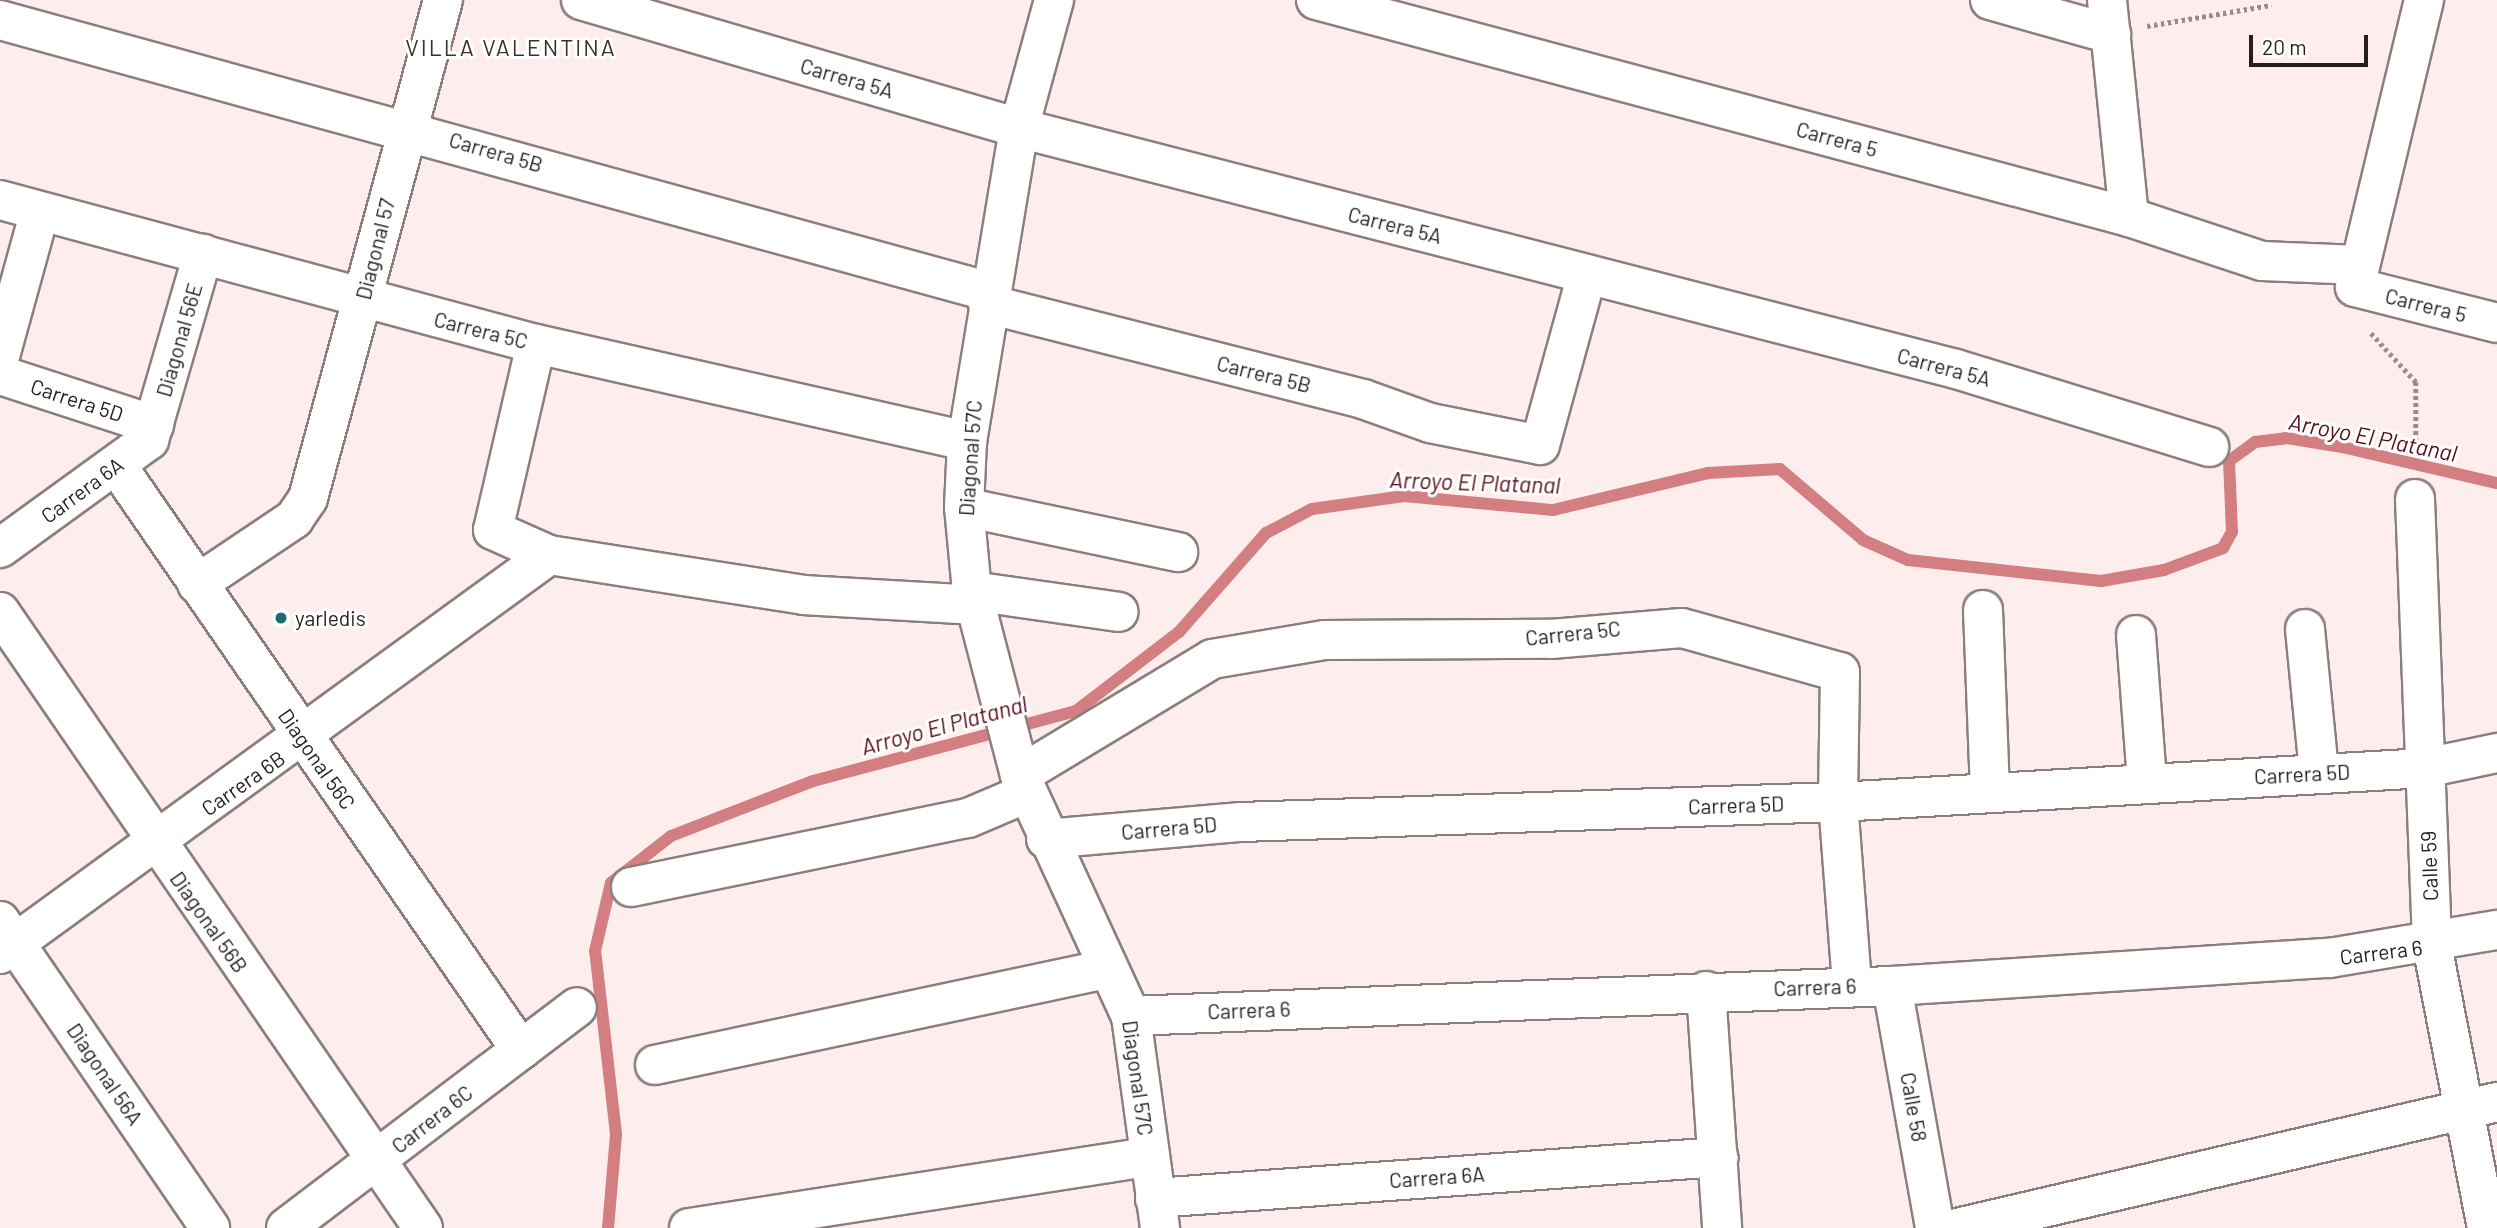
<!DOCTYPE html>
<html>
<head>
<meta charset="utf-8">
<style>
	body { margin:0 }
	#map { position:relative; width:2497px; height:1228px; overflow:hidden; background:#fdeded; font-family:Barlow,sans-serif }
	div>[style] { position:absolute }
	.stream>* { height:12px; margin:-6px; padding:0 6px; transform-origin:6px; border-radius:6px; background:#d37f82 }
	.path>* { height:4.5px; margin-top:-2.25px; transform-origin:0; background:repeating-linear-gradient(90deg,#988d8d 0 3.5px,transparent 0 7px) }
	.roads { filter:drop-shadow(2px 0 #8c7e7e) drop-shadow(-2px 0 #8c7e7e) drop-shadow(0 2px #8c7e7e) drop-shadow(0 -2px #8c7e7e) }
	.minor>* { height:38px; margin:-19px; padding:0 19px; transform-origin:19px; border-radius:19px; background:#fff }
	.dots>* { width:19px; height:19px; translate:-50% -50%; box-sizing:border-box; border:4px solid #fff; border-radius:50% }
	span { translate:-50% -50%; white-space:nowrap; text-align:center; line-height:1.15; -webkit-text-stroke:6px #fff; paint-order:stroke }
	.street-label { font-size:21px; color:#241e1e }
	.poi-label { font-size:21px; color:#241e1e }
	.left { translate:0 -50%; text-align:left }
	.neighbourhood-label { font-size:23px; color:#3c3030; letter-spacing:2px }
	.water-label { font-size:23px; color:#590c19; font-style:italic }
	.scale { position:absolute; left:2249px; top:35px; width:119px; height:32px; box-sizing:border-box; border:4px solid #241e1e; border-top:0; padding-left:9px; font-size:21px; line-height:24px; white-space:nowrap; color:#241e1e; -webkit-text-stroke:5px #fff; paint-order:stroke }
</style>
</head>
<body>
<div id="map">
	<div class="stream">
		<div style="left:608px;top:1228px;width:94px;rotate:-85.1deg"></div>
		<div style="left:616px;top:1134px;width:184px;rotate:-96.5deg"></div>
		<div style="left:595px;top:951px;width:70px;rotate:-76.8deg"></div>
		<div style="left:611px;top:883px;width:76px;rotate:-38.1deg"></div>
		<div style="left:671px;top:836px;width:152px;rotate:-21.2deg"></div>
		<div style="left:813px;top:781px;width:272px;rotate:-14.9deg"></div>
		<div style="left:1076px;top:711px;width:130px;rotate:-37.5deg"></div>
		<div style="left:1179px;top:632px;width:132px;rotate:-48.7deg"></div>
		<div style="left:1266px;top:533px;width:52px;rotate:-27.6deg"></div>
		<div style="left:1312px;top:509px;width:93px;rotate:-8deg"></div>
		<div style="left:1404px;top:496px;width:150px;rotate:5.4deg"></div>
		<div style="left:1553px;top:510px;width:159px;rotate:-13.4deg"></div>
		<div style="left:1708px;top:473px;width:72px;rotate:-3.2deg"></div>
		<div style="left:1780px;top:469px;width:109px;rotate:40.5deg"></div>
		<div style="left:1863px;top:540px;width:49px;rotate:24deg"></div>
		<div style="left:1908px;top:560px;width:194px;rotate:6.2deg"></div>
		<div style="left:2101px;top:581px;width:64px;rotate:-9.9deg"></div>
		<div style="left:2164px;top:570px;width:63px;rotate:-20.4deg"></div>
		<div style="left:2223px;top:548px;width:18px;rotate:-61deg"></div>
		<div style="left:2232px;top:532px;width:71px;rotate:-92.4deg"></div>
		<div style="left:2229px;top:461px;width:32px;rotate:-36deg"></div>
		<div style="left:2255px;top:442px;width:31px;rotate:-7deg"></div>
		<div style="left:2286px;top:438px;width:57px;rotate:9.1deg"></div>
		<div style="left:2342px;top:447px;width:159px;rotate:13.1deg"></div>
	</div>
	<div class="path">
		<div style="left:2147px;top:26px;width:126px;rotate:-9.6deg"></div>
		<div style="left:2371px;top:333px;width:67px;rotate:47.4deg"></div>
		<div style="left:2416px;top:382px;width:78px;rotate:90deg"></div>
	</div>
	<div class="roads">
		<div class="minor">
			<div style="left:581px;top:0;width:456px;rotate:16.3deg"></div>
			<div style="left:1019px;top:128px;width:967px;rotate:14.42deg"></div>
			<div style="left:1956px;top:369px;width:265px;rotate:17.1deg"></div>
			<div style="left:1054px;top:0;width:133px;rotate:105.3deg"></div>
			<div style="left:1019px;top:128px;width:317px;rotate:99.4deg"></div>
			<div style="left:967px;top:441px;width:66px;rotate:92.6deg"></div>
			<div style="left:964px;top:507px;width:84px;rotate:84.6deg"></div>
			<div style="left:972px;top:591px;width:190px;rotate:75.4deg"></div>
			<div style="left:1020px;top:775px;width:265px;rotate:65.3deg"></div>
			<div style="left:1131px;top:1016px;width:214px;rotate:82.2deg"></div>
			<div style="left:1316px;top:0;width:841px;rotate:14.94deg"></div>
			<div style="left:2129px;top:217px;width:140px;rotate:18.3deg"></div>
			<div style="left:2262px;top:261px;width:97px;rotate:2.4deg"></div>
			<div style="left:1990px;top:0;width:126px;rotate:15.7deg"></div>
			<div style="left:2107px;top:0;width:218px;rotate:84.2deg"></div>
			<div style="left:2424px;top:0;width:295px;rotate:103.5deg"></div>
			<div style="left:2355px;top:287px;width:146px;rotate:14.2deg"></div>
			<div style="left:0;top:20px;width:1027px;rotate:15.36deg"></div>
			<div style="left:0;top:200px;width:555px;rotate:15.04deg"></div>
			<div style="left:536px;top:344px;width:442px;rotate:12.7deg"></div>
			<div style="left:988px;top:304px;width:387px;rotate:14.2deg"></div>
			<div style="left:1363px;top:399px;width:71px;rotate:19.7deg"></div>
			<div style="left:1430px;top:423px;width:112px;rotate:11.3deg"></div>
			<div style="left:1540px;top:445px;width:177px;rotate:-74.6deg"></div>
			<div style="left:536px;top:344px;width:191px;rotate:103deg"></div>
			<div style="left:493px;top:530px;width:61px;rotate:24.1deg"></div>
			<div style="left:549px;top:555px;width:257px;rotate:8.9deg"></div>
			<div style="left:803px;top:595px;width:174px;rotate:3.3deg"></div>
			<div style="left:0;top:356px;width:150px;rotate:-74.6deg"></div>
			<div style="left:0;top:375px;width:162px;rotate:18deg"></div>
			<div style="left:117px;top:466px;width:710px;rotate:55.33deg"></div>
			<div style="left:2415px;top:499px;width:446px;rotate:87.8deg"></div>
			<div style="left:2432px;top:945px;width:288px;rotate:79deg"></div>
			<div style="left:964px;top:507px;width:219px;rotate:11.9deg"></div>
			<div style="left:0;top:548px;width:184px;rotate:-35.9deg"></div>
			<div style="left:149px;top:440px;width:194px;rotate:-73.8deg"></div>
			<div style="left:197px;top:584px;width:117px;rotate:-33.8deg"></div>
			<div style="left:294px;top:519px;width:25px;rotate:-56deg"></div>
			<div style="left:308px;top:498px;width:516px;rotate:-74.83deg"></div>
			<div style="left:972px;top:591px;width:148px;rotate:8.1deg"></div>
			<div style="left:1983px;top:610px;width:183px;rotate:87.8deg"></div>
			<div style="left:0;top:612px;width:747px;rotate:55.52deg"></div>
			<div style="left:2305px;top:629px;width:145px;rotate:84.4deg"></div>
			<div style="left:2136px;top:635px;width:148px;rotate:85.7deg"></div>
			<div style="left:1020px;top:775px;width:224px;rotate:-31.1deg"></div>
			<div style="left:1212px;top:659px;width:114px;rotate:-9.6deg"></div>
			<div style="left:1324px;top:640px;width:227px;rotate:-0.3deg"></div>
			<div style="left:1551px;top:639px;width:131px;rotate:-4.8deg"></div>
			<div style="left:1682px;top:628px;width:164px;rotate:15.6deg"></div>
			<div style="left:1840px;top:672px;width:130px;rotate:90.9deg"></div>
			<div style="left:1838px;top:802px;width:184px;rotate:85.6deg"></div>
			<div style="left:1046px;top:839px;width:196px;rotate:-5deg"></div>
			<div style="left:1241px;top:822px;width:597px;rotate:-1.92deg"></div>
			<div style="left:1838px;top:802px;width:588px;rotate:-3.31deg"></div>
			<div style="left:2425px;top:768px;width:74px;rotate:-11.8deg"></div>
			<div style="left:631px;top:887px;width:344px;rotate:-11.6deg"></div>
			<div style="left:968px;top:818px;width:64px;rotate:-23deg"></div>
			<div style="left:0;top:921px;width:372px;rotate:55.6deg"></div>
			<div style="left:0;top:954px;width:679px;rotate:-36.01deg"></div>
			<div style="left:1892px;top:986px;width:246px;rotate:79.9deg"></div>
			<div style="left:1706px;top:991px;width:238px;rotate:86.1deg"></div>
			<div style="left:1131px;top:1016px;width:762px;rotate:-2.26deg"></div>
			<div style="left:1892px;top:986px;width:438px;rotate:-3.7deg"></div>
			<div style="left:2329px;top:958px;width:170px;rotate:-9.5deg"></div>
			<div style="left:655px;top:1065px;width:463px;rotate:-12deg"></div>
			<div style="left:1155px;top:1198px;width:565px;rotate:-4.16deg"></div>
			<div style="left:286px;top:1228px;width:365px;rotate:-37.2deg"></div>
			<div style="left:689px;top:1228px;width:466px;rotate:-8.8deg"></div>
			<div style="left:1957px;top:1228px;width:555px;rotate:-13.13deg"></div>
		</div>
	</div>
	<div class="dots">
		<div style="left:281px;top:618px;background:#1e6b6d"></div>
	</div>
	<div class="street-label">
		<span style="left:847px;top:78px;rotate:16deg">Carrera 5A</span>
		<span style="left:1837px;top:139px;rotate:15deg">Carrera 5</span>
		<span style="left:496px;top:152px;rotate:16deg">Carrera 5B</span>
		<span style="left:1395px;top:225px;rotate:14deg">Carrera 5A</span>
		<span style="left:375px;top:249px;rotate:-76deg">Diagonal 57</span>
		<span style="left:2426px;top:305px;rotate:14deg">Carrera 5</span>
		<span style="left:481px;top:330px;rotate:14deg">Carrera 5C</span>
		<span style="left:179px;top:340px;rotate:-74deg">Diagonal 56E</span>
		<span style="left:1944px;top:367px;rotate:15deg">Carrera 5A</span>
		<span style="left:1264px;top:374px;rotate:14deg">Carrera 5B</span>
		<span style="left:77px;top:400px;rotate:18deg">Carrera 5D</span>
		<span style="left:970px;top:458px;rotate:-86deg">Diagonal 57C</span>
		<span style="left:82px;top:490px;rotate:-36deg">Carrera 6A</span>
		<span style="left:1573px;top:633px;rotate:-6deg">Carrera 5C</span>
		<span style="left:317px;top:759px;rotate:55deg">Diagonal 56C</span>
		<span style="left:2302px;top:774px;rotate:-3deg">Carrera 5D</span>
		<span style="left:243px;top:783px;rotate:-35deg">Carrera 6B</span>
		<span style="left:1736px;top:805px;rotate:-2deg">Carrera 5D</span>
		<span style="left:1169px;top:828px;rotate:-5deg">Carrera 5D</span>
		<span style="left:2429px;top:866px;rotate:-92deg">Calle 59</span>
		<span style="left:209px;top:922px;rotate:55deg">Diagonal 56B</span>
		<span style="left:2381px;top:952px;rotate:-7deg">Carrera 6</span>
		<span style="left:1815px;top:987px;rotate:-2deg">Carrera 6</span>
		<span style="left:1249px;top:1010px;rotate:-2deg">Carrera 6</span>
		<span style="left:105px;top:1074px;rotate:56deg">Diagonal 56A</span>
		<span style="left:1138px;top:1078px;rotate:82deg">Diagonal 57C</span>
		<span style="left:1914px;top:1107px;rotate:80deg">Calle 58</span>
		<span style="left:432px;top:1119px;rotate:-38deg">Carrera 6C</span>
		<span style="left:1437px;top:1177px;rotate:-4deg">Carrera 6A</span>
	</div>
	<div class="poi-label">
		<span class="left" style="left:295px;top:618px">yarledis</span>
	</div>
	<div class="neighbourhood-label">
		<span style="left:511px;top:47px">VILLA VALENTINA</span>
	</div>
	<div class="water-label">
		<span style="left:2373px;top:437px;rotate:11deg">Arroyo El Platanal</span>
		<span style="left:1475px;top:482px;rotate:2deg">Arroyo El Platanal</span>
		<span style="left:944px;top:725px;rotate:-15deg">Arroyo El Platanal</span>
	</div>
	<div class="scale">20 m</div>
</div>
</body>
</html>
